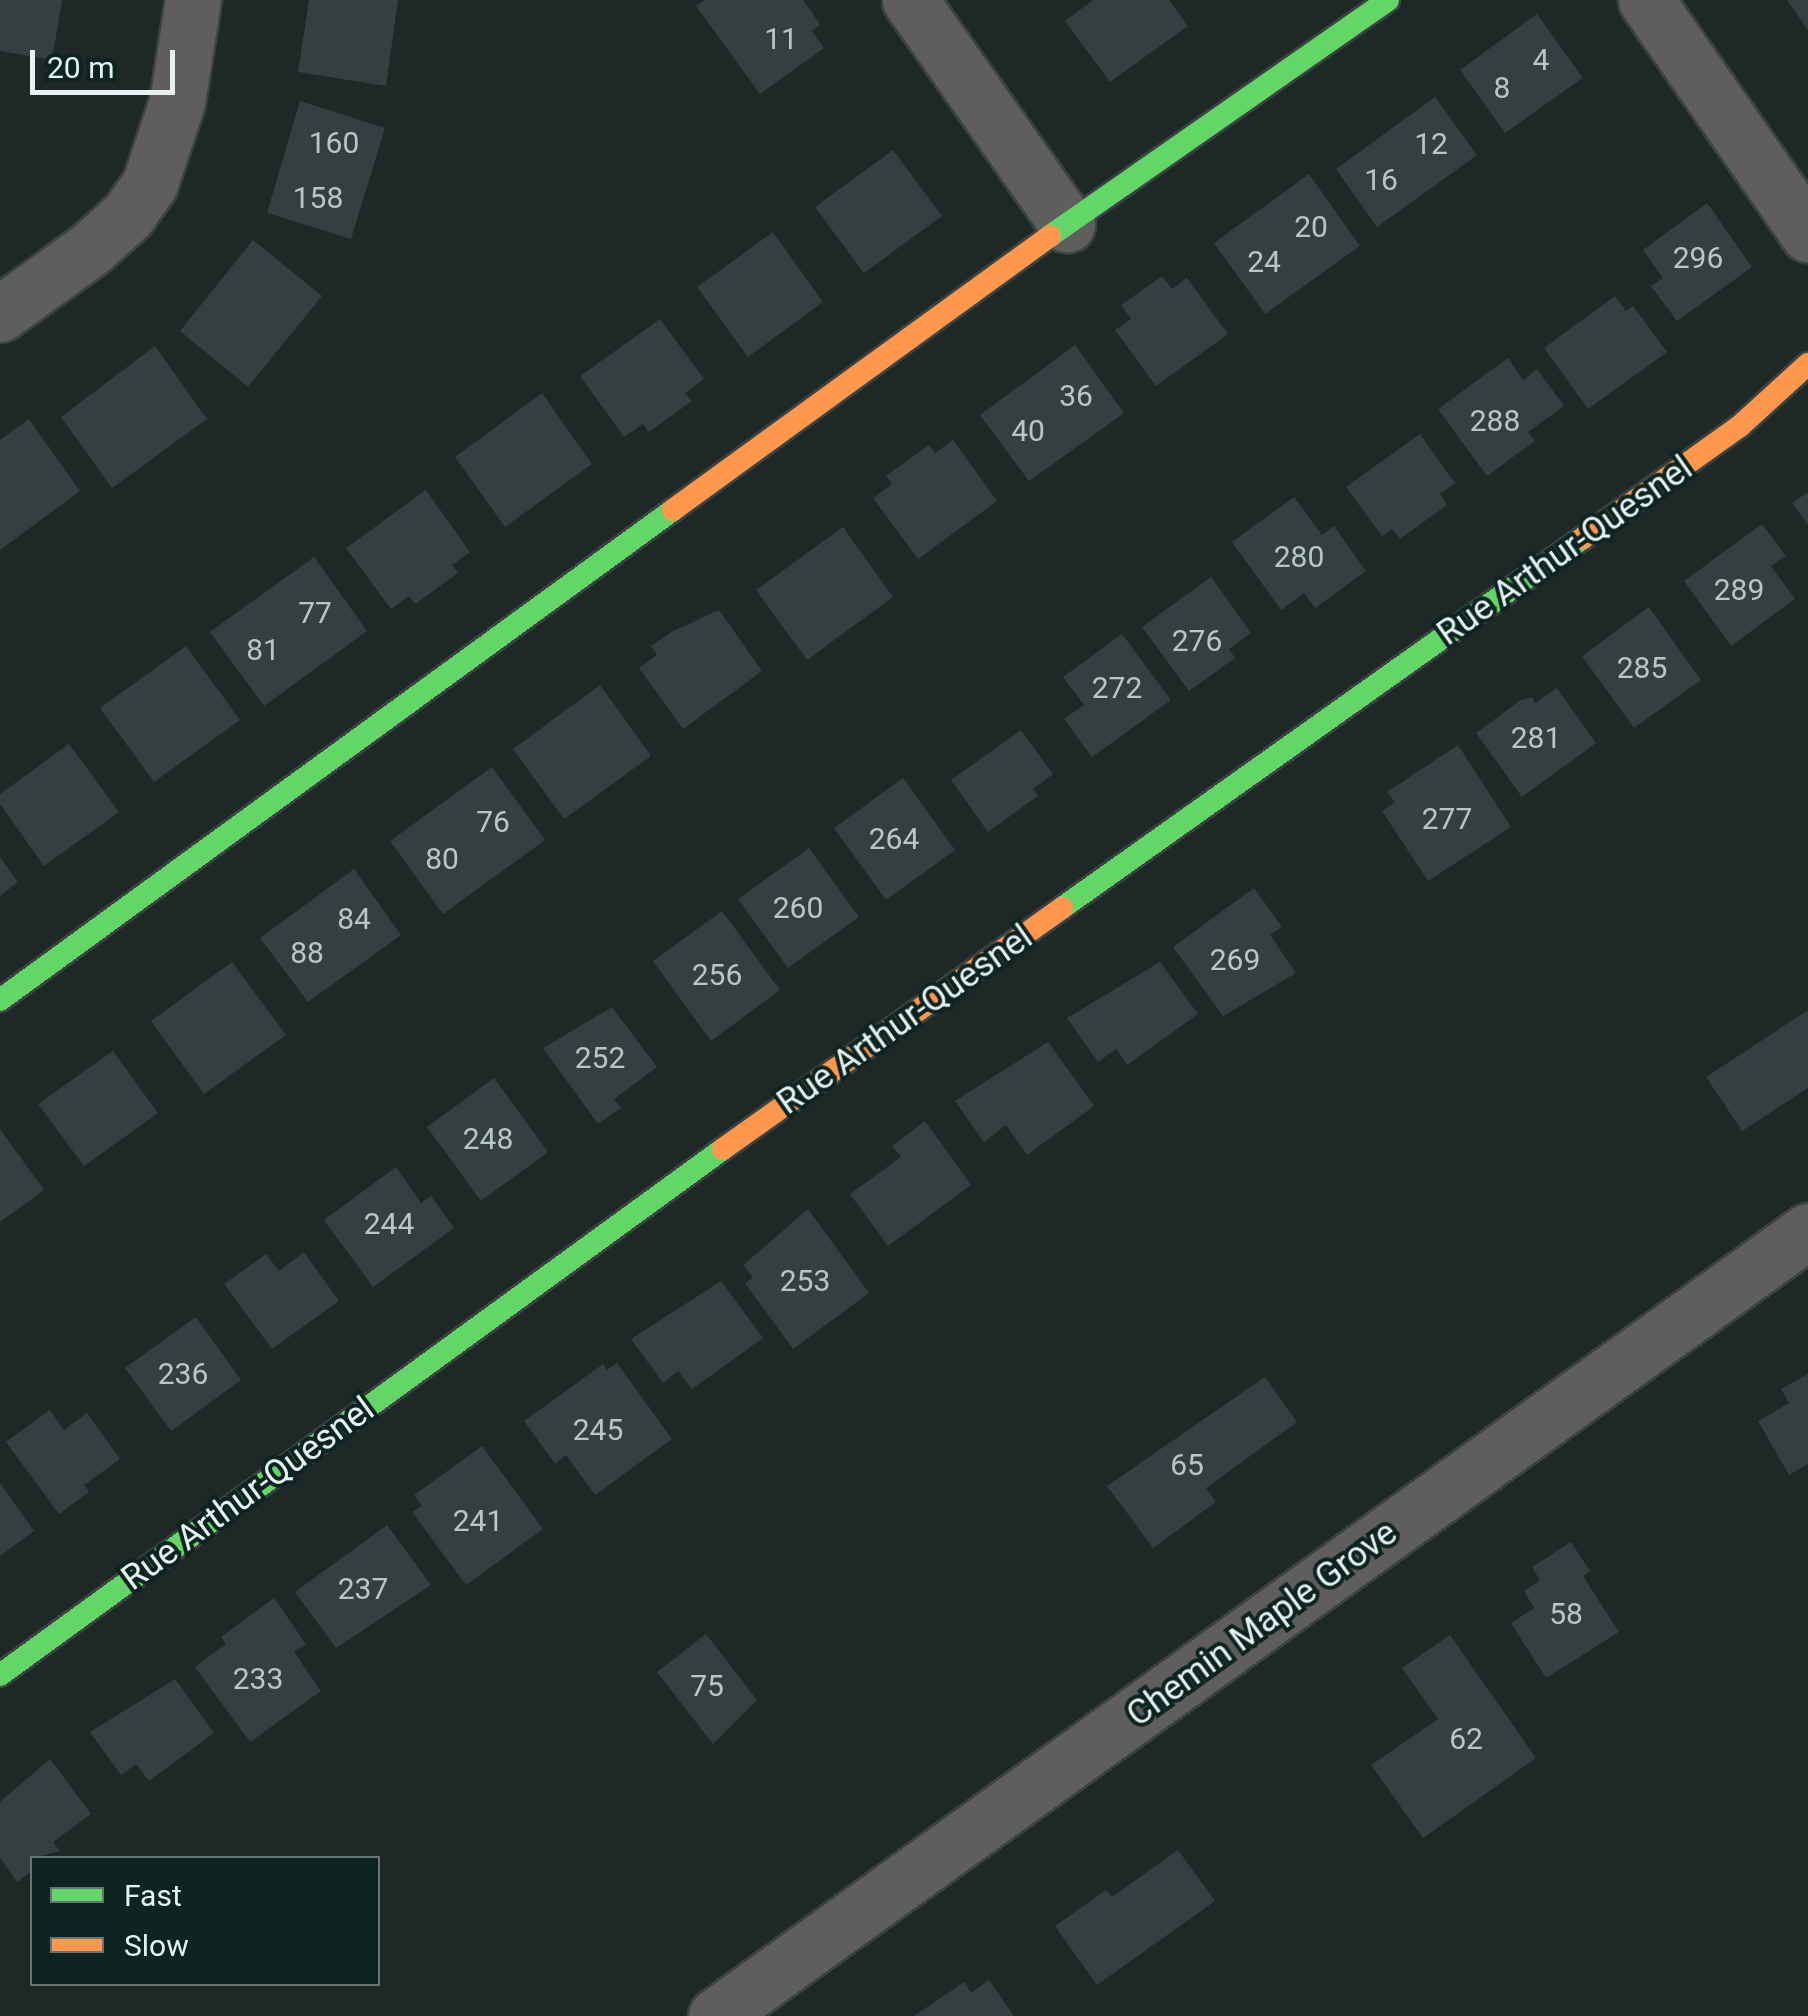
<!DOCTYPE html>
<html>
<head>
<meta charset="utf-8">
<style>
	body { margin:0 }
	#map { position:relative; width:1808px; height:2016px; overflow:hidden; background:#1d2827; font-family:Roboto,sans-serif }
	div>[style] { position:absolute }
	.building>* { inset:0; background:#33403f }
	.roads { filter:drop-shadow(2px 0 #3a4342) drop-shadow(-2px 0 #3a4342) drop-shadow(0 2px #3a4342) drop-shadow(0 -2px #3a4342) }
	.street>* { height:55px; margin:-27.5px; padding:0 27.5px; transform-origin:27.5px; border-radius:27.5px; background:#5f5e5d }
	.fast>* { height:22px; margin:-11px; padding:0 11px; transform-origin:11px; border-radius:11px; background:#63d668 }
	.slow>* { height:22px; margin:-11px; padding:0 11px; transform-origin:11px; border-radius:11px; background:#ff974d }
	span { translate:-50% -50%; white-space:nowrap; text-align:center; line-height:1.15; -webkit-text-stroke:8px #0e2421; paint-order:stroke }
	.number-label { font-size:30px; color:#b8c6c4 }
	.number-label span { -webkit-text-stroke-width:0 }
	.street-label { font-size:35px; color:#e5f2f1 }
	.legend { position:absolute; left:30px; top:1856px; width:350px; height:130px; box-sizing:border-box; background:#0e2421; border:2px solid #647674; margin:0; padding:12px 18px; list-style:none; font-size:30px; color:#e5f2f1 }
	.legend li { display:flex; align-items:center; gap:20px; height:50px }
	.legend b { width:50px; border:2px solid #647674 }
	.scale { position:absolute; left:30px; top:50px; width:145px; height:45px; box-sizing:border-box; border:5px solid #e5f2f1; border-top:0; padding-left:12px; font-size:30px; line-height:35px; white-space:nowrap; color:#e5f2f1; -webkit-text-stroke:8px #0e2421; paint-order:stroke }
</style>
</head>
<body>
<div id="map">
	<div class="building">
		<div style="clip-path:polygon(0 0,62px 0,52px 60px,0 51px)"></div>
		<div style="clip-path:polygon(309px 0,398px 0,386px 86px,298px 72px)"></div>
		<div style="clip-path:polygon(705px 0,803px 0,820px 24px,812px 31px,824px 48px,760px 94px,696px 6px)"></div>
		<div style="clip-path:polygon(1093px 0,1169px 0,1188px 26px,1110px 82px,1065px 21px)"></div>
		<div style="clip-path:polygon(1787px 0,1808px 0,1808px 30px)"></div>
		<div style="clip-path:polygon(1537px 14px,1583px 78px,1505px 133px,1460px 70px)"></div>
		<div style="clip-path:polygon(1435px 97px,1477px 155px,1377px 227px,1336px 169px)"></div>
		<div style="clip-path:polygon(300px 101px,385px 128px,351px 239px,267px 213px)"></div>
		<div style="clip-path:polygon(893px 150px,942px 216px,864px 273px,815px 207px)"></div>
		<div style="clip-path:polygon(1309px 174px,1360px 246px,1265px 314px,1214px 243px)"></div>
		<div style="clip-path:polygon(1707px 203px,1752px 267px,1677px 321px,1651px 286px,1663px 278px,1643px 250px)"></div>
		<div style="clip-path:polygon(773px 232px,823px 302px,748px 357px,697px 287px)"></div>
		<div style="clip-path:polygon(253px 240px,322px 296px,248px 387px,180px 331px)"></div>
		<div style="clip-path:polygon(1162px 276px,1172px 289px,1187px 278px,1228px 334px,1156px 386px,1115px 330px,1131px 319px,1121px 305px)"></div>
		<div style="clip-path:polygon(1615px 296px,1626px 311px,1633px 306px,1667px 352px,1588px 409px,1544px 348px)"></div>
		<div style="clip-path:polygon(660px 319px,704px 379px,685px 393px,692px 401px,649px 432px,643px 424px,624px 437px,580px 376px)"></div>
		<div style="clip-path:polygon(1075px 345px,1124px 413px,1029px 481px,980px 415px)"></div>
		<div style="clip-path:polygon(155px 346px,207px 419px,112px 488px,61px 417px)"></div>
		<div style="clip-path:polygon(1508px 358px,1523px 380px,1537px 369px,1564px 406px,1528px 432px,1535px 441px,1487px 476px,1438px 409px)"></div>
		<div style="clip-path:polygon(542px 393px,592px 464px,505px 527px,455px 457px)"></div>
		<div style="clip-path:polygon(29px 419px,80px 491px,0 550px,0 440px)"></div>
		<div style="clip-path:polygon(1420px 434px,1455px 483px,1440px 494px,1447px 505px,1400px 539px,1392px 529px,1382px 536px,1346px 487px)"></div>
		<div style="clip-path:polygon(953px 440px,997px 501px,918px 559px,873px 498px,892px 484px,886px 476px,929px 445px,935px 453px)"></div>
		<div style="clip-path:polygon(426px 490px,470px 552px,452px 565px,458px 573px,415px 604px,409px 596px,391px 609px,346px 548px)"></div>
		<div style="clip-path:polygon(1808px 492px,1808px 525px,1792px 503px)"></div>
		<div style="clip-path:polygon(1294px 497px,1322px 535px,1334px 526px,1366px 571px,1315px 608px,1304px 593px,1281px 610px,1232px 542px)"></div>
		<div style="clip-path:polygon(1762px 524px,1786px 556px,1771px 566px,1795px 599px,1731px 646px,1684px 581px)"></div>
		<div style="clip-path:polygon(843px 527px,893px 597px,807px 660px,756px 590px)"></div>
		<div style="clip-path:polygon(314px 557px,367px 631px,264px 706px,210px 632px)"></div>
		<div style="clip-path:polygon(1211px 577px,1251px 633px,1229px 649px,1235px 658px,1189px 691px,1142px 627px)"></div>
		<div style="clip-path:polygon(1649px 607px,1701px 680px,1634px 728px,1582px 656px)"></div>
		<div style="clip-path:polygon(719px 610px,762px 671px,683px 729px,639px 668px,657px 655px,651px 646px,673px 631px)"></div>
		<div style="clip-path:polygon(1122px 634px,1171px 700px,1092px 757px,1064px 719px,1084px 705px,1063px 677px)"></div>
		<div style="clip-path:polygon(186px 646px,240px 720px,154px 782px,100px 708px)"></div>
		<div style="clip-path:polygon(600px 685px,651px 756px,564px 819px,513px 749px)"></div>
		<div style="clip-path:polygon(1557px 688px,1596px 743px,1522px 797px,1476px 733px,1521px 700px,1532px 697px,1535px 703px)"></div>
		<div style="clip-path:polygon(1021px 730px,1053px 774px,1033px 789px,1038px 796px,988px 832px,951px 780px)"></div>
		<div style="clip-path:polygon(69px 744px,119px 812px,44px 866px,0 804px,0 794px)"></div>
		<div style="clip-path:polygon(1458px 745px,1511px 827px,1428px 881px,1382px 811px,1395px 802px,1387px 792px)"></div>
		<div style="clip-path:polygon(492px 767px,545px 840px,443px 914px,390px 841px)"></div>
		<div style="clip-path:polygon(903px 778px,955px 850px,886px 900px,834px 828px)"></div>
		<div style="clip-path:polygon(809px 848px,859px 917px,788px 968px,738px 899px)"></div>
		<div style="clip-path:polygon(0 857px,18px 882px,0 896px)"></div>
		<div style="clip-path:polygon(354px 869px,401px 935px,308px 1002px,260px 938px)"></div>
		<div style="clip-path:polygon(1254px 888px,1282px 927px,1270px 935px,1296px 973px,1223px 1016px,1173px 947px)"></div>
		<div style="clip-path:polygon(722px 911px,780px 990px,711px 1041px,653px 961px)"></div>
		<div style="clip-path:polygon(232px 962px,286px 1035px,204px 1094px,151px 1021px)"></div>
		<div style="clip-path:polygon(1160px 962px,1198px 1014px,1127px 1065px,1116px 1049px,1098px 1062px,1067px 1018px)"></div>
		<div style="clip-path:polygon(612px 1007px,657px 1067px,614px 1099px,621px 1108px,598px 1124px,543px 1048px)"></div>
		<div style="clip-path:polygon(1808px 1010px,1808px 1088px,1742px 1131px,1706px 1077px)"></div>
		<div style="clip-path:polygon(1048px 1042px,1094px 1106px,1027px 1155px,1006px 1125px,984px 1142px,955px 1101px)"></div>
		<div style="clip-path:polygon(113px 1051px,158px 1113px,84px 1166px,38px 1104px)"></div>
		<div style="clip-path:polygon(494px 1078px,548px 1152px,481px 1201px,427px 1127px)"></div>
		<div style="clip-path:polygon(925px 1121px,971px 1185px,888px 1246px,850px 1194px,901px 1157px,892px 1146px)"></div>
		<div style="clip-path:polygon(0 1129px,44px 1190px,0 1222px)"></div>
		<div style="clip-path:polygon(396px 1167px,421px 1203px,431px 1196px,454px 1228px,373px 1287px,324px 1220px)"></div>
		<div style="clip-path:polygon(808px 1209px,869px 1293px,793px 1349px,745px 1283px,753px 1278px,743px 1265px)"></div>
		<div style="clip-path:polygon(304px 1252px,339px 1301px,272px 1349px,224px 1284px,266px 1254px,279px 1271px)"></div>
		<div style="clip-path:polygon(721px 1281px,763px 1338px,692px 1389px,678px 1371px,663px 1383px,631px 1339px)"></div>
		<div style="clip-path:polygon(196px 1317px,241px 1380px,171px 1431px,125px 1368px)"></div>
		<div style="clip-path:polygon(617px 1363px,672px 1439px,595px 1495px,566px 1455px,555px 1464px,524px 1421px,603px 1364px,607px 1370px)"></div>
		<div style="clip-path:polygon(1808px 1374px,1808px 1464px,1789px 1475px,1758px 1421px,1789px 1403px,1781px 1389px)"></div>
		<div style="clip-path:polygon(1265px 1377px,1297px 1422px,1206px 1488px,1216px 1502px,1153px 1548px,1107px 1486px)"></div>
		<div style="clip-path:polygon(50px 1410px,64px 1430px,87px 1413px,120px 1459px,84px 1485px,89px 1492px,59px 1514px,6px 1442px)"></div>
		<div style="clip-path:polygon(482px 1446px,543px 1529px,466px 1585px,412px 1512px,422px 1506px,414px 1495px)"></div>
		<div style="clip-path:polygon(0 1483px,34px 1531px,0 1556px)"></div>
		<div style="clip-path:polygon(387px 1525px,431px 1585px,336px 1648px,295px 1592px)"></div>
		<div style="clip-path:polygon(1571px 1542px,1590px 1571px,1583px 1576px,1619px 1632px,1546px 1678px,1511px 1623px,1534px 1608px,1524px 1591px,1540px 1580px,1532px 1567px)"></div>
		<div style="clip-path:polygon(274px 1598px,306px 1644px,294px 1652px,321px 1691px,250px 1742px,195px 1667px,226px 1644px,221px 1637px)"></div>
		<div style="clip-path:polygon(706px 1634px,757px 1700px,713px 1744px,657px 1672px)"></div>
		<div style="clip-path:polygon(1450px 1635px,1536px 1758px,1423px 1838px,1371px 1765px,1438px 1719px,1402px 1668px)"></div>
		<div style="clip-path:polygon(175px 1679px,214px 1733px,149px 1781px,136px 1764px,121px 1775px,90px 1732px)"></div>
		<div style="clip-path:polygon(50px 1759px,91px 1814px,53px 1842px,60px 1851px,32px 1858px,32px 1871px,17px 1882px,0 1858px,0 1802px)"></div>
		<div style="clip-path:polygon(1178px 1850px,1215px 1901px,1097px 1985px,1055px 1926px,1106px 1890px,1112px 1897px)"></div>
		<div style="clip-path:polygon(989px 1980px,1014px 2016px,914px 2016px,964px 1982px,971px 1993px)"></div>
	</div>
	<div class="roads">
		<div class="street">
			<div style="left:910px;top:0;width:274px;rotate:55deg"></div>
			<div style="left:1646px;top:0;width:285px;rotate:55.3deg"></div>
			<div style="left:0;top:314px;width:111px;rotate:-35.8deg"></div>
			<div style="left:90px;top:249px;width:51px;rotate:-41.8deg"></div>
			<div style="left:128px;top:215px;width:39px;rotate:-55deg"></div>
			<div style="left:150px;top:183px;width:85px;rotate:-71.6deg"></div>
			<div style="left:177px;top:102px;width:103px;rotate:-81.1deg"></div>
			<div style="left:716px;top:2016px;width:1345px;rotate:-35.71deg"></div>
		</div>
		<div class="fast">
			<div style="left:1050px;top:236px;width:412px;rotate:-34.9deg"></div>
			<div style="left:1062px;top:908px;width:639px;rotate:-35.38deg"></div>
			<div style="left:0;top:1000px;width:832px;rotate:-36.06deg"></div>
			<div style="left:0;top:1675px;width:894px;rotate:-36.04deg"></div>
		</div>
		<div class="slow">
			<div style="left:673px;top:510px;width:466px;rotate:-36deg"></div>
			<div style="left:1583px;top:538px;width:193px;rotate:-35.5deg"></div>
			<div style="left:1740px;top:426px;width:92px;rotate:-42.4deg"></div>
			<div style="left:723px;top:1149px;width:416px;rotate:-35.4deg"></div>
		</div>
	</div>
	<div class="number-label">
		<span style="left:781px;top:39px">11</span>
		<span style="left:1541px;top:60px">4</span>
		<span style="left:1502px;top:88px">8</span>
		<span style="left:334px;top:143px">160</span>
		<span style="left:1431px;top:144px">12</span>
		<span style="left:1381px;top:180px">16</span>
		<span style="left:318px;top:198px">158</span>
		<span style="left:1311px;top:227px">20</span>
		<span style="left:1698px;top:258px">296</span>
		<span style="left:1264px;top:262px">24</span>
		<span style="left:1076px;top:396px">36</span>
		<span style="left:1495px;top:421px">288</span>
		<span style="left:1028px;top:431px">40</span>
		<span style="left:1299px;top:557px">280</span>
		<span style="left:1739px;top:590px">289</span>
		<span style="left:315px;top:613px">77</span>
		<span style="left:1197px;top:641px">276</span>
		<span style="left:263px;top:650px">81</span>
		<span style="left:1642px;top:668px">285</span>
		<span style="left:1117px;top:688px">272</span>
		<span style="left:1536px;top:738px">281</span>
		<span style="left:1447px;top:819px">277</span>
		<span style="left:493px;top:822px">76</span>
		<span style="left:894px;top:839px">264</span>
		<span style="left:442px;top:859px">80</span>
		<span style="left:798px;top:908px">260</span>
		<span style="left:354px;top:919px">84</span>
		<span style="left:307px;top:953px">88</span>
		<span style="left:1235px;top:960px">269</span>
		<span style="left:717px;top:975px">256</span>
		<span style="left:600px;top:1058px">252</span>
		<span style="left:488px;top:1139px">248</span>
		<span style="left:389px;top:1224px">244</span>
		<span style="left:805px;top:1281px">253</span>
		<span style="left:183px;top:1374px">236</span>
		<span style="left:598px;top:1430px">245</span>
		<span style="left:1187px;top:1465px">65</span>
		<span style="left:478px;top:1521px">241</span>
		<span style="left:363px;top:1589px">237</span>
		<span style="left:1566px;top:1614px">58</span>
		<span style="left:258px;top:1679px">233</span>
		<span style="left:707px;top:1686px">75</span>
		<span style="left:1466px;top:1739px">62</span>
	</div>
	<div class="street-label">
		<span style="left:1565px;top:551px;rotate:-35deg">Rue Arthur-Quesnel</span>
		<span style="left:905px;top:1020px;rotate:-35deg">Rue Arthur-Quesnel</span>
		<span style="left:248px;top:1494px;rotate:-36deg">Rue Arthur-Quesnel</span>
		<span style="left:1262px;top:1624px;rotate:-36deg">Chemin Maple Grove</span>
	</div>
	<ul class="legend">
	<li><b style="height:12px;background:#63d668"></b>Fast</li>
	<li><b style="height:12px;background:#ff974d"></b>Slow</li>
	</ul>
	<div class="scale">20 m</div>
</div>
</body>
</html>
